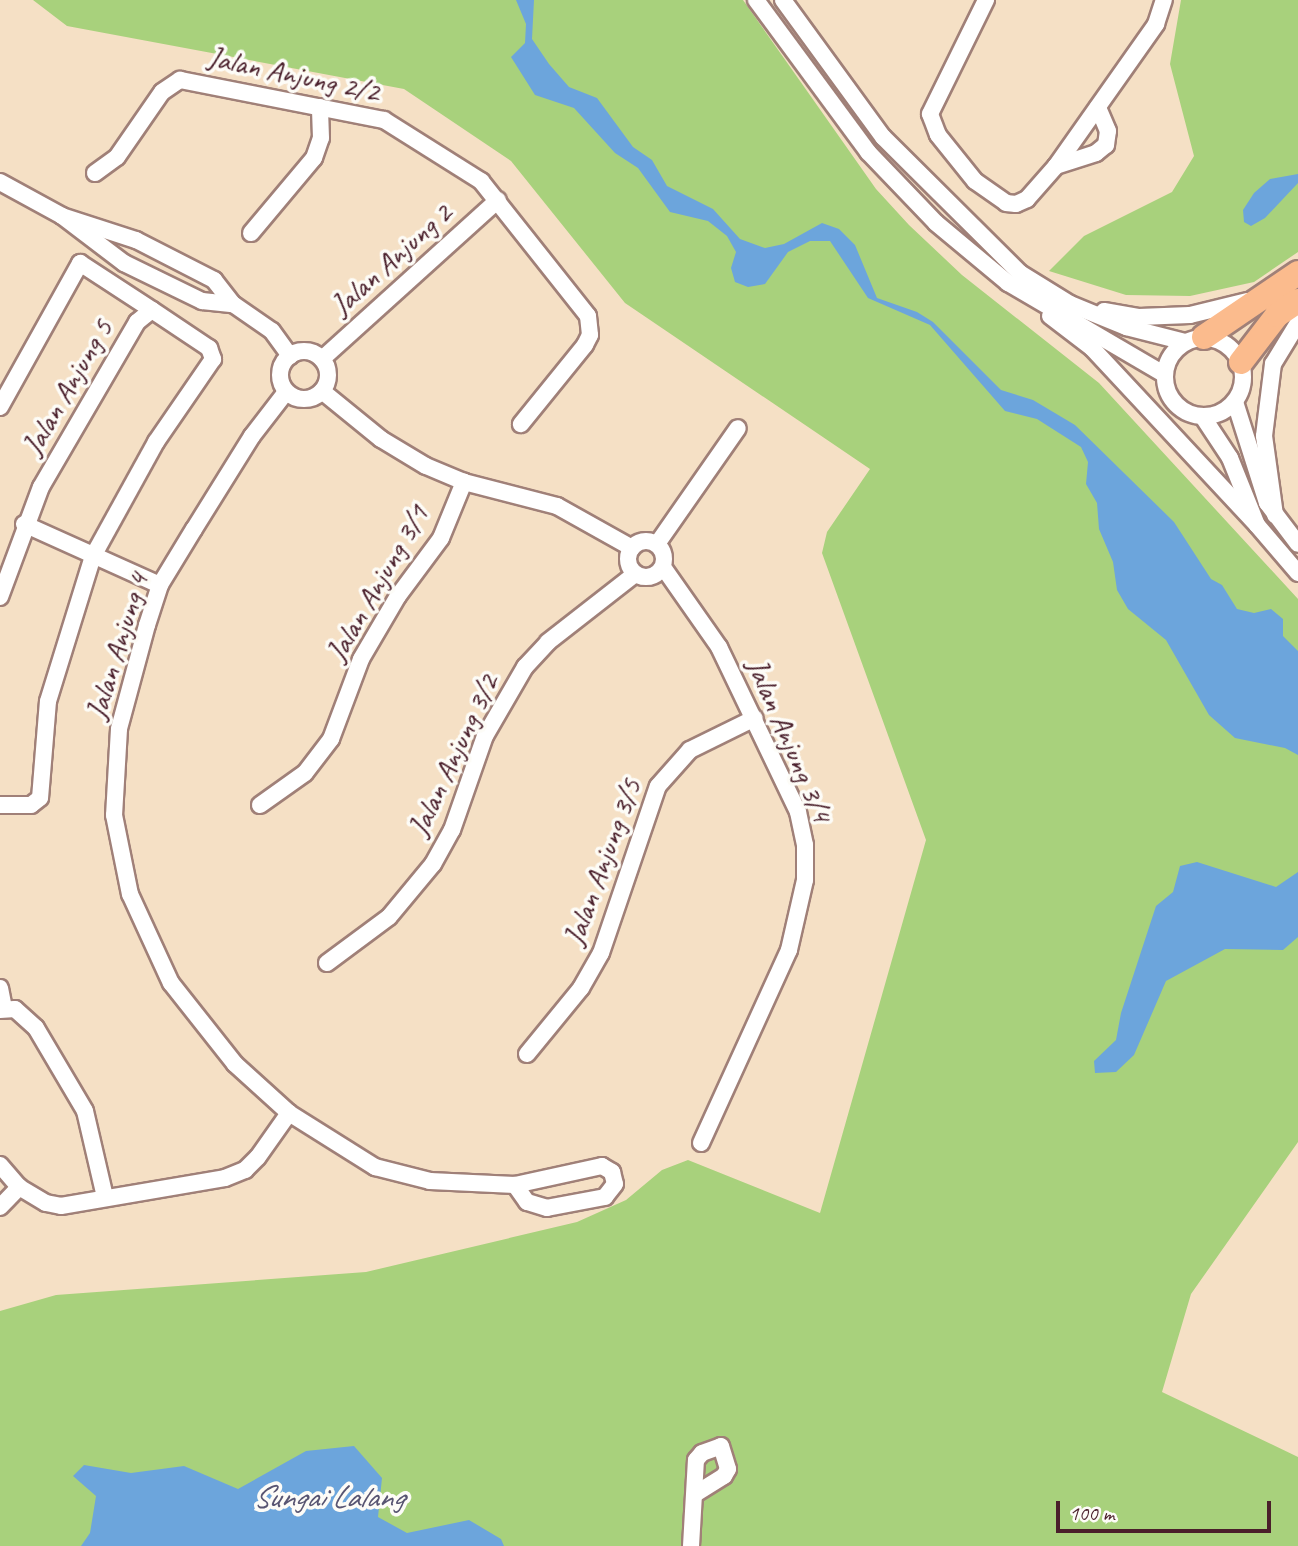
<!DOCTYPE html>
<html>
<head>
<meta charset="utf-8">
<style>
	body { margin:0 }
	#map { position:relative; width:1298px; height:1546px; overflow:hidden; background:#f5e0c5; font-family:Caveat,sans-serif }
	div>[style] { position:absolute }
	.green>* { inset:0; background:#a8d17c }
	.water>* { inset:0; background:#6ca5dc }
	.roads { filter:drop-shadow(2px 0 #a08078) drop-shadow(-2px 0 #a08078) drop-shadow(0 2px #a08078) drop-shadow(0 -2px #a08078) }
	.minor>* { height:16px; margin:-8px; padding:0 8px; transform-origin:8px; border-radius:8px; background:#fff }
	.minor>.ring { margin:-8px; padding:0; box-sizing:content-box; background:none; border:16px solid #fff; border-radius:50% }
	.highway>* { height:24px; margin:-12px; padding:0 12px; transform-origin:12px; border-radius:12px; background:#fbbb8d }
	span { translate:-50% -50%; white-space:nowrap; text-align:center; line-height:1.15; -webkit-text-stroke:7px #fdfcf7; paint-order:stroke }
	.street-label { font-size:30px; color:#4a1f2b }
	.water-label { font-size:32px; color:#585572; font-style:italic }
	.scale { position:absolute; left:1056px; top:1501px; width:215px; height:32px; box-sizing:border-box; border:4px solid #4a1f2b; border-top:0; padding-left:9px; font-size:21px; line-height:24px; white-space:nowrap; color:#4a1f2b; -webkit-text-stroke:5px #fdfcf7; paint-order:stroke }
</style>
</head>
<body>
<div id="map">
	<div class="green">
		<div style="clip-path:polygon(33px 0,743px 0,876px 189px,909px 225px,962px 275px,1099px 383px,1298px 599px,1298px 1142px,1191px 1294px,1162px 1392px,1298px 1457px,1298px 1546px,0 1546px,0 1311px,56px 1295px,366px 1272px,577px 1222px,626px 1200px,662px 1170px,688px 1160px,820px 1213px,926px 840px,822px 553px,827px 532px,870px 469px,625px 303px,511px 161px,404px 89px,67px 26px)"></div>
		<div style="clip-path:polygon(1181px 0,1298px 0,1298px 252px,1254px 282px,1190px 296px,1126px 295px,1049px 271px,1084px 236px,1172px 192px,1194px 156px,1170px 64px)"></div>
	</div>
	<div class="water">
		<div style="clip-path:polygon(516px 0,534px 0,532px 39px,549px 64px,569px 87px,597px 98px,633px 147px,652px 160px,667px 186px,713px 209px,740px 239px,765px 248px,784px 244px,822px 223px,839px 229px,855px 245px,877px 298px,917px 312px,933px 322px,1001px 390px,1033px 400px,1075px 425px,1174px 522px,1211px 579px,1222px 585px,1237px 609px,1254px 613px,1271px 609px,1283px 619px,1283px 636px,1298px 651px,1298px 755px,1285px 748px,1235px 738px,1209px 715px,1166px 640px,1128px 609px,1117px 590px,1113px 562px,1099px 529px,1097px 503px,1086px 484px,1088px 462px,1081px 447px,1037px 419px,1005px 411px,930px 325px,868px 298px,830px 241px,810px 241px,788px 252px,765px 284px,748px 287px,735px 282px,731px 268px,736px 252px,727px 236px,708px 221px,670px 212px,638px 168px,615px 153px,574px 108px,535px 95px,511px 57px,525px 43px,526px 24px)"></div>
		<div style="clip-path:polygon(1298px 174px,1298px 183px,1265px 218px,1251px 226px,1244px 222px,1243px 210px,1254px 193px,1270px 179px)"></div>
		<div style="clip-path:polygon(1197px 862px,1276px 887px,1298px 872px,1298px 937px,1283px 950px,1225px 949px,1166px 981px,1134px 1055px,1116px 1072px,1095px 1073px,1094px 1061px,1116px 1040px,1121px 1013px,1156px 906px,1173px 892px,1180px 866px)"></div>
		<div style="clip-path:polygon(354px 1446px,382px 1478px,378px 1517px,407px 1533px,469px 1520px,501px 1539px,504px 1546px,81px 1546px,90px 1533px,96px 1496px,73px 1476px,84px 1465px,131px 1473px,184px 1466px,238px 1489px,306px 1451px)"></div>
	</div>
	<div class="roads">
		<div class="minor">
			<div style="left:756px;top:0;width:189px;rotate:53.6deg"></div>
			<div style="left:868px;top:152px;width:98px;rotate:46.2deg"></div>
			<div style="left:936px;top:223px;width:94px;rotate:39.8deg"></div>
			<div style="left:1008px;top:283px;width:181px;rotate:30.3deg"></div>
			<div style="left:783px;top:0;width:170px;rotate:53.9deg"></div>
			<div style="left:883px;top:137px;width:193px;rotate:44.8deg"></div>
			<div style="left:1020px;top:273px;width:59px;rotate:31.8deg"></div>
			<div style="left:1070px;top:304px;width:61px;rotate:22.3deg"></div>
			<div style="left:1126px;top:327px;width:61px;rotate:14.3deg"></div>
			<div style="left:986px;top:0;width:127px;rotate:116.2deg"></div>
			<div style="left:930px;top:114px;width:22px;rotate:69deg"></div>
			<div style="left:938px;top:135px;width:59px;rotate:51.2deg"></div>
			<div style="left:975px;top:181px;width:38px;rotate:35deg"></div>
			<div style="left:1006px;top:203px;width:10px;rotate:6deg"></div>
			<div style="left:1016px;top:204px;width:12px;rotate:-24deg"></div>
			<div style="left:1027px;top:199px;width:44px;rotate:-48.7deg"></div>
			<div style="left:1056px;top:166px;width:174px;rotate:-54.8deg"></div>
			<div style="left:1156px;top:24px;width:25px;rotate:-72deg"></div>
			<div style="left:1056px;top:166px;width:42px;rotate:-18deg"></div>
			<div style="left:1096px;top:153px;width:13px;rotate:-39deg"></div>
			<div style="left:1106px;top:145px;width:14px;rotate:-82deg"></div>
			<div style="left:1108px;top:131px;width:26px;rotate:-113deg"></div>
			<div style="left:95px;top:173px;width:27px;rotate:-36deg"></div>
			<div style="left:117px;top:157px;width:79px;rotate:-55.3deg"></div>
			<div style="left:162px;top:92px;width:22px;rotate:-34deg"></div>
			<div style="left:180px;top:80px;width:208px;rotate:11.1deg"></div>
			<div style="left:384px;top:120px;width:115px;rotate:32.2deg"></div>
			<div style="left:481px;top:181px;width:172px;rotate:51.6deg"></div>
			<div style="left:588px;top:316px;width:19px;rotate:84deg"></div>
			<div style="left:590px;top:335px;width:11px;rotate:117deg"></div>
			<div style="left:585px;top:345px;width:102px;rotate:129deg"></div>
			<div style="left:0;top:182px;width:71px;rotate:28.7deg"></div>
			<div style="left:62px;top:216px;width:78px;rotate:37.2deg"></div>
			<div style="left:124px;top:263px;width:87px;rotate:26deg"></div>
			<div style="left:202px;top:301px;width:31px;rotate:6deg"></div>
			<div style="left:62px;top:216px;width:78px;rotate:18deg"></div>
			<div style="left:136px;top:240px;width:88px;rotate:27.1deg"></div>
			<div style="left:214px;top:280px;width:31px;rotate:52deg"></div>
			<div style="left:233px;top:304px;width:47px;rotate:34.7deg"></div>
			<div style="left:272px;top:331px;width:31px;rotate:54deg"></div>
			<div style="left:251px;top:233px;width:98px;rotate:-50deg"></div>
			<div style="left:314px;top:158px;width:21px;rotate:-71deg"></div>
			<div style="left:321px;top:138px;width:31px;rotate:-92deg"></div>
			<div style="left:1104px;top:311px;width:36px;rotate:10deg"></div>
			<div style="left:1139px;top:317px;width:51px;rotate:-2.2deg"></div>
			<div style="left:1190px;top:315px;width:59px;rotate:-13.8deg"></div>
			<div style="left:1050px;top:316px;width:53px;rotate:37.3deg"></div>
			<div style="left:1092px;top:348px;width:242px;rotate:47deg"></div>
			<div class="ring" style="left:1165px;top:338px;width:62px;height:62px"></div>
			<div class="ring" style="left:280px;top:351px;width:32px;height:32px"></div>
			<div style="left:322px;top:359px;width:237px;rotate:-42.1deg"></div>
			<div style="left:322px;top:391px;width:76px;rotate:39.1deg"></div>
			<div style="left:381px;top:439px;width:52px;rotate:31deg"></div>
			<div style="left:426px;top:466px;width:41px;rotate:22.8deg"></div>
			<div style="left:464px;top:482px;width:96px;rotate:14.5deg"></div>
			<div style="left:557px;top:506px;width:86px;rotate:29.2deg"></div>
			<div style="left:286px;top:392px;width:56px;rotate:127.7deg"></div>
			<div style="left:252px;top:436px;width:110px;rotate:121.9deg"></div>
			<div style="left:194px;top:529px;width:66px;rotate:121.3deg"></div>
			<div style="left:160px;top:585px;width:42px;rotate:108deg"></div>
			<div style="left:147px;top:625px;width:108px;rotate:105.1deg"></div>
			<div style="left:119px;top:729px;width:86px;rotate:93.3deg"></div>
			<div style="left:114px;top:815px;width:81px;rotate:78.6deg"></div>
			<div style="left:130px;top:894px;width:98px;rotate:65.3deg"></div>
			<div style="left:171px;top:983px;width:103px;rotate:51.7deg"></div>
			<div style="left:235px;top:1064px;width:73px;rotate:42.2deg"></div>
			<div style="left:289px;top:1113px;width:102px;rotate:32.1deg"></div>
			<div style="left:375px;top:1167px;width:57px;rotate:14.3deg"></div>
			<div style="left:430px;top:1181px;width:85px;rotate:2.7deg"></div>
			<div style="left:515px;top:1185px;width:89px;rotate:-12.3deg"></div>
			<div style="left:602px;top:1166px;width:12px;rotate:31deg"></div>
			<div style="left:612px;top:1172px;width:12px;rotate:76deg"></div>
			<div style="left:615px;top:1184px;width:16px;rotate:128deg"></div>
			<div style="left:605px;top:1197px;width:59px;rotate:169.3deg"></div>
			<div style="left:547px;top:1208px;width:21px;rotate:-163deg"></div>
			<div style="left:527px;top:1202px;width:21px;rotate:-125deg"></div>
			<div style="left:1235px;top:402px;width:106px;rotate:72.4deg"></div>
			<div style="left:1267px;top:503px;width:51px;rotate:52.9deg"></div>
			<div style="left:0;top:407px;width:165px;rotate:-60.9deg"></div>
			<div style="left:80px;top:263px;width:86px;rotate:33.1deg"></div>
			<div style="left:1203px;top:417px;width:49px;rotate:56.6deg"></div>
			<div style="left:1230px;top:458px;width:72px;rotate:68.1deg"></div>
			<div style="left:1257px;top:525px;width:63px;rotate:49.5deg"></div>
			<div style="left:1275px;top:515px;width:80px;rotate:-97.9deg"></div>
			<div style="left:1264px;top:436px;width:73px;rotate:-82.9deg"></div>
			<div style="left:1273px;top:364px;width:48px;rotate:-58.6deg"></div>
			<div style="left:24px;top:524px;width:149px;rotate:24.2deg"></div>
			<div class="ring" style="left:628px;top:541px;width:20px;height:20px"></div>
			<div style="left:657px;top:544px;width:141px;rotate:-55.1deg"></div>
			<div style="left:663px;top:567px;width:98px;rotate:55deg"></div>
			<div style="left:719px;top:647px;width:183px;rotate:64.4deg"></div>
			<div style="left:798px;top:812px;width:34px;rotate:78deg"></div>
			<div style="left:805px;top:845px;width:35px;rotate:90deg"></div>
			<div style="left:805px;top:880px;width:72px;rotate:102.9deg"></div>
			<div style="left:789px;top:950px;width:212px;rotate:114.5deg"></div>
			<div style="left:0;top:597px;width:117px;rotate:-69.6deg"></div>
			<div style="left:41px;top:487px;width:191px;rotate:-59.8deg"></div>
			<div style="left:137px;top:322px;width:19px;rotate:-39deg"></div>
			<div style="left:152px;top:310px;width:69px;rotate:33.7deg"></div>
			<div style="left:209px;top:348px;width:12px;rotate:70deg"></div>
			<div style="left:213px;top:359px;width:101px;rotate:124.5deg"></div>
			<div style="left:156px;top:442px;width:130px;rotate:118.9deg"></div>
			<div style="left:93px;top:556px;width:152px;rotate:107.2deg"></div>
			<div style="left:48px;top:701px;width:97px;rotate:94.7deg"></div>
			<div style="left:40px;top:798px;width:11px;rotate:142deg"></div>
			<div style="left:31px;top:805px;width:31px;rotate:180deg"></div>
			<div style="left:260px;top:805px;width:55px;rotate:-35.4deg"></div>
			<div style="left:305px;top:773px;width:43px;rotate:-52.6deg"></div>
			<div style="left:331px;top:739px;width:85px;rotate:-69.4deg"></div>
			<div style="left:361px;top:659px;width:73px;rotate:-59.6deg"></div>
			<div style="left:398px;top:596px;width:72px;rotate:-53.4deg"></div>
			<div style="left:441px;top:538px;width:61px;rotate:-67.7deg"></div>
			<div style="left:327px;top:963px;width:77px;rotate:-36.6deg"></div>
			<div style="left:389px;top:917px;width:69px;rotate:-50.3deg"></div>
			<div style="left:433px;top:864px;width:39px;rotate:-61deg"></div>
			<div style="left:452px;top:830px;width:100px;rotate:-70.7deg"></div>
			<div style="left:485px;top:736px;width:80px;rotate:-59.9deg"></div>
			<div style="left:525px;top:667px;width:34px;rotate:-47deg"></div>
			<div style="left:548px;top:642px;width:110px;rotate:-38deg"></div>
			<div style="left:0;top:988px;width:20px;rotate:79deg"></div>
			<div style="left:0;top:1010px;width:15px;rotate:-4deg"></div>
			<div style="left:15px;top:1009px;width:28px;rotate:42deg"></div>
			<div style="left:36px;top:1028px;width:96px;rotate:59.4deg"></div>
			<div style="left:85px;top:1111px;width:88px;rotate:76.9deg"></div>
			<div style="left:527px;top:1054px;width:85px;rotate:-50.7deg"></div>
			<div style="left:581px;top:988px;width:40px;rotate:-60.3deg"></div>
			<div style="left:601px;top:953px;width:176px;rotate:-71.2deg"></div>
			<div style="left:658px;top:786px;width:48px;rotate:-48.4deg"></div>
			<div style="left:690px;top:750px;width:72px;rotate:-26.2deg"></div>
			<div style="left:0;top:1165px;width:29px;rotate:49deg"></div>
			<div style="left:19px;top:1187px;width:31px;rotate:31deg"></div>
			<div style="left:46px;top:1203px;width:15px;rotate:11deg"></div>
			<div style="left:61px;top:1206px;width:166px;rotate:-9.7deg"></div>
			<div style="left:225px;top:1178px;width:22px;rotate:-22deg"></div>
			<div style="left:245px;top:1170px;width:18px;rotate:-45deg"></div>
			<div style="left:258px;top:1157px;width:54px;rotate:-54.8deg"></div>
			<div style="left:0;top:1207px;width:28px;rotate:-46deg"></div>
			<div style="left:691px;top:1546px;width:86px;rotate:-86.7deg"></div>
			<div style="left:696px;top:1460px;width:9px;rotate:-49deg"></div>
			<div style="left:702px;top:1453px;width:20px;rotate:-20deg"></div>
			<div style="left:721px;top:1446px;width:24px;rotate:73deg"></div>
			<div style="left:728px;top:1469px;width:8px;rotate:120deg"></div>
			<div style="left:724px;top:1476px;width:34px;rotate:148deg"></div>
		</div>
		<div class="highway">
			<div style="left:1204px;top:337px;width:114px;rotate:-34.2deg"></div>
			<div style="left:1241px;top:362px;width:59px;rotate:-52.5deg"></div>
			<div style="left:1277px;top:315px;width:25px;rotate:-34deg"></div>
		</div>
	</div>
	<div class="street-label">
		<span style="left:294px;top:74px;rotate:12deg">Jalan Anjung 2/2</span>
		<span style="left:391px;top:259px;rotate:-42deg">Jalan Anjung 2</span>
		<span style="left:67px;top:387px;rotate:-60deg">Jalan Anjung 5</span>
		<span style="left:377px;top:583px;rotate:-60deg">Jalan Anjung 3/1</span>
		<span style="left:117px;top:646px;rotate:-73deg">Jalan Anjung 4</span>
		<span style="left:790px;top:740px;rotate:67deg">Jalan Anjung 3/4</span>
		<span style="left:453px;top:755px;rotate:-65deg">Jalan Anjung 3/2</span>
		<span style="left:602px;top:862px;rotate:-70deg">Jalan Anjung 3/5</span>
	</div>
	<div class="water-label">
		<span style="left:328px;top:1497px">Sungai Lalang</span>
	</div>
	<div class="scale">100 m</div>
</div>
</body>
</html>
